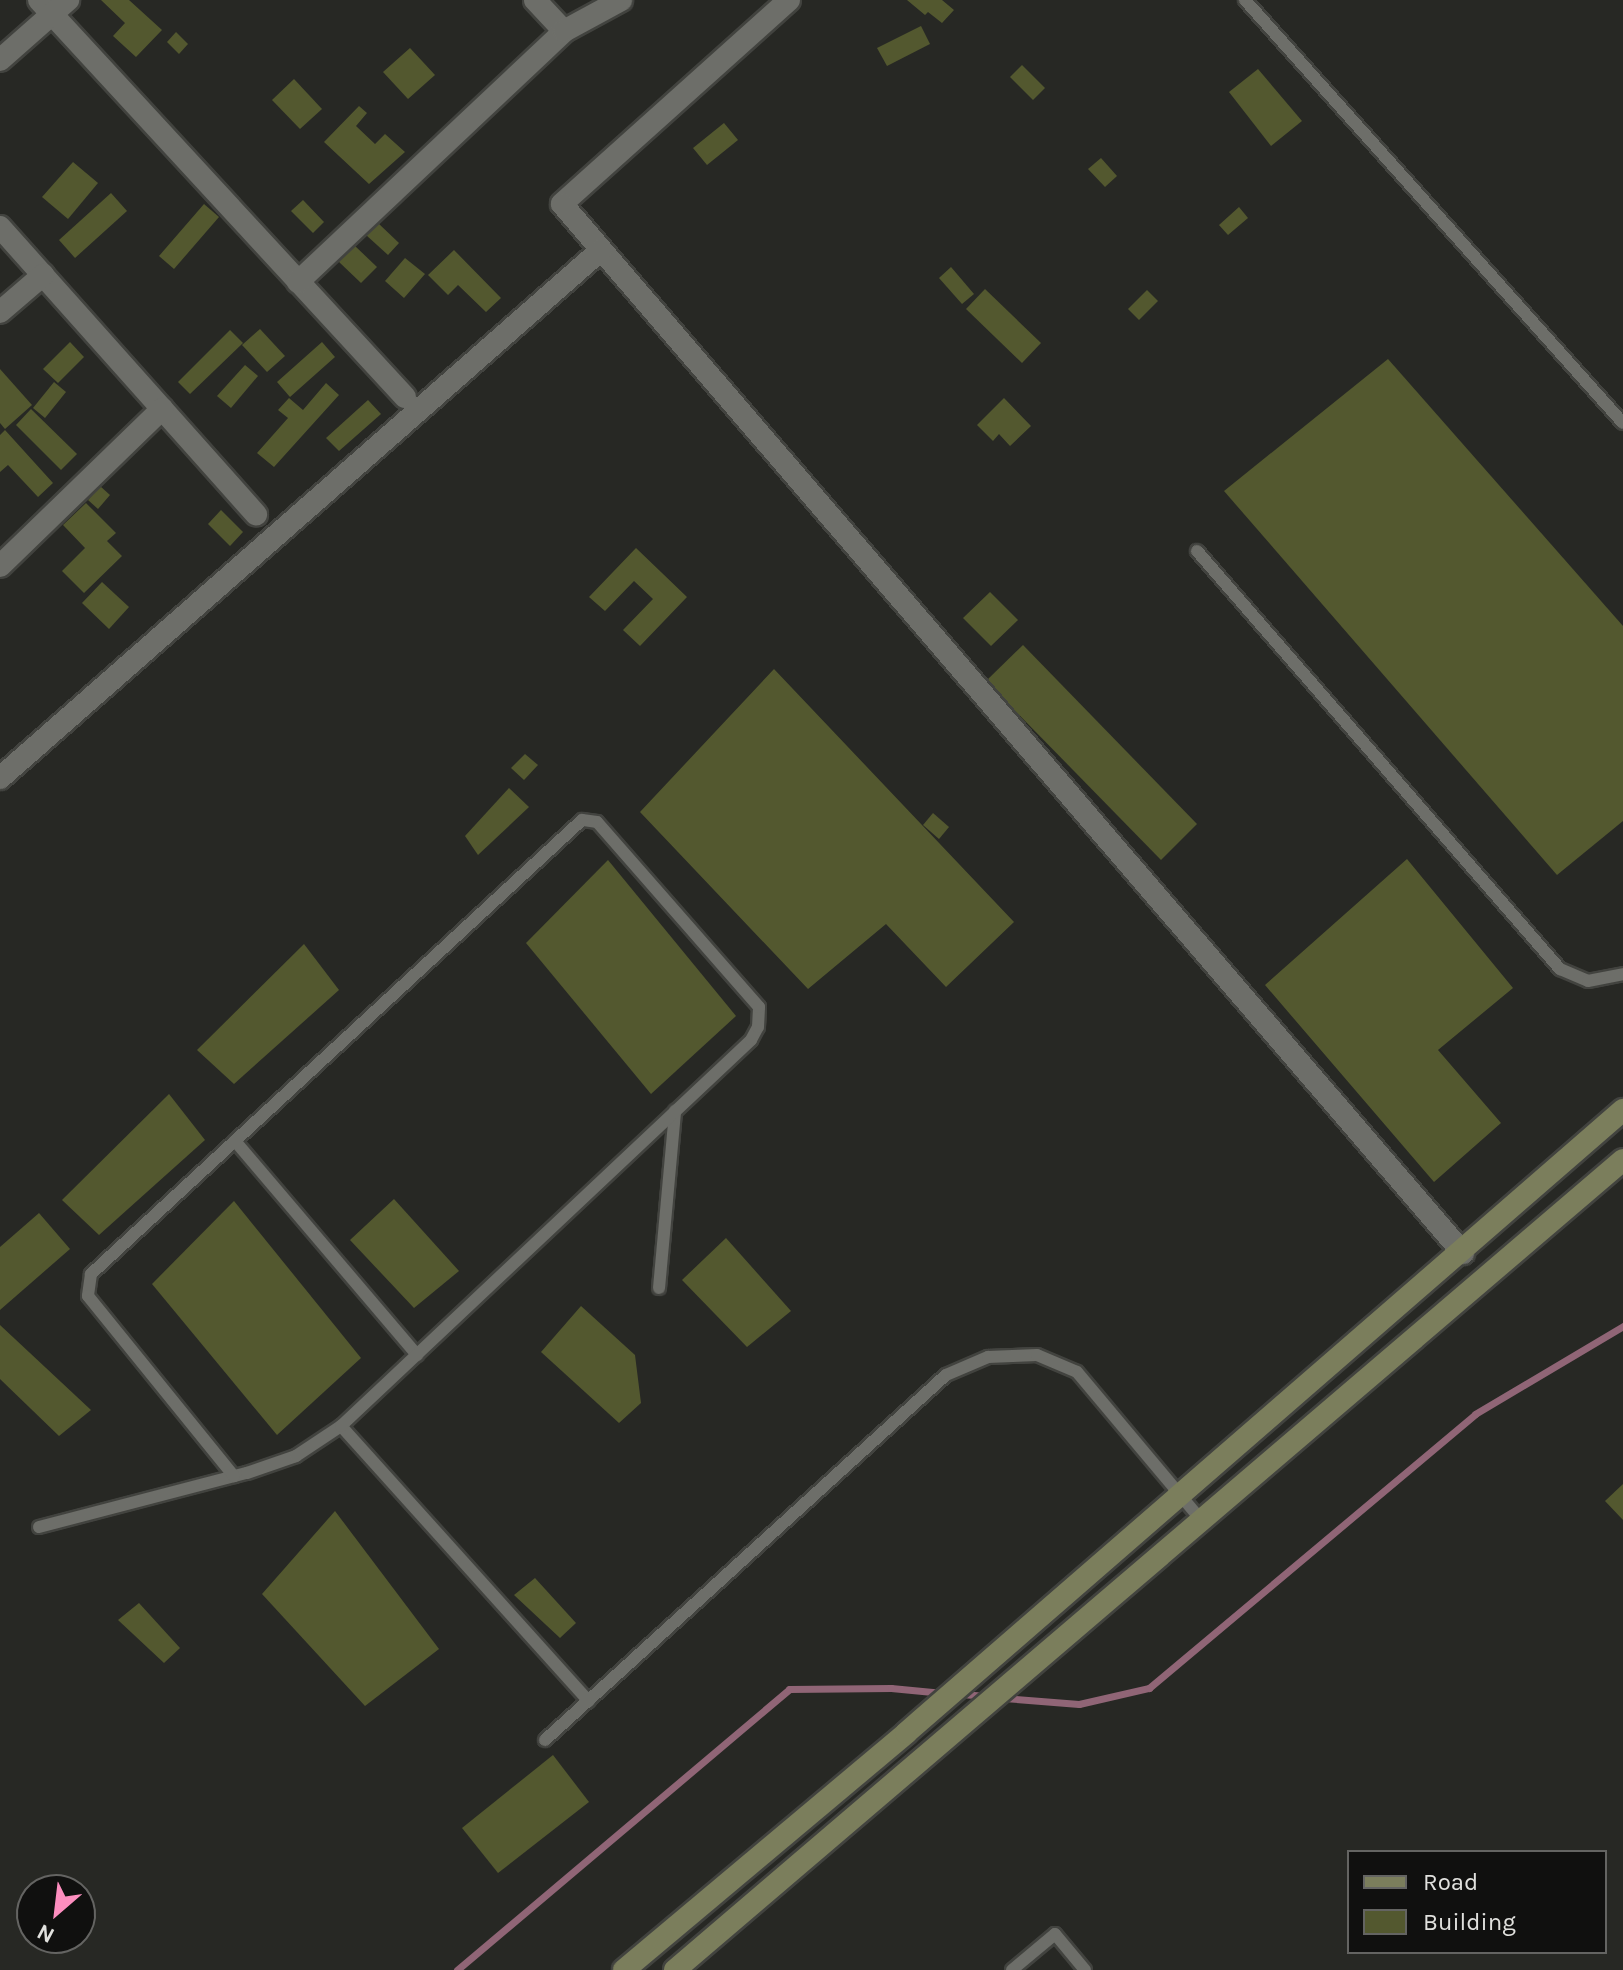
<!DOCTYPE html>
<html>
<head>
<meta charset="utf-8">
<style>
	body { margin:0 }
	#map { position:relative; width:1623px; height:1970px; overflow:hidden; background:#272824; font-family:Karla,sans-serif }
	div>[style] { position:absolute }
	.stream>* { height:7px; margin:-3.5px; padding:0 3.5px; transform-origin:3.5px; border-radius:3.5px; background:#906576 }
	.building>* { inset:0; background:#53582f }
	.roads { filter:drop-shadow(2px 0 #42433f) drop-shadow(-2px 0 #42433f) drop-shadow(0 2px #42433f) drop-shadow(0 -2px #42433f) }
	.service>* { height:12px; margin:-6px; padding:0 6px; transform-origin:6px; border-radius:6px; background:#6d6e69 }
	.minor>* { height:22px; margin:-11px; padding:0 11px; transform-origin:11px; border-radius:11px; background:#6d6e69 }
	.secondary>* { height:22px; margin:-11px; padding:0 11px; transform-origin:11px; border-radius:11px; background:#7b7e5c }
	span { translate:-50% -50%; white-space:nowrap; text-align:center; line-height:1.15; -webkit-text-stroke:8px #10100f; paint-order:stroke }
	.legend { position:absolute; left:1347px; top:1850px; width:260px; height:104px; box-sizing:border-box; background:#10100f; border:2px solid #646462; margin:0; padding:10px 14px; list-style:none; font-size:24px; color:#e1e1de }
	.legend li { display:flex; align-items:center; gap:16px; height:40px }
	.legend b { width:40px; border:2px solid #646462 }
	.north { position:absolute; left:16px; top:1874px; width:80px; height:80px; box-sizing:border-box; background:#10100f; border:2px solid #646462; border-radius:50%; rotate:208deg; font-size:22px; font-weight:700; line-height:32px; text-align:center; color:#e1e1de }
	.north::after { content:''; display:block; margin:auto; width:28px; height:36px; background:#fd8ebf; clip-path:polygon(50% 0,100% 100%,50% 72%,0 100%) }
</style>
</head>
<body>
<div id="map">
	<div class="stream">
		<div style="left:960px;top:1694px;width:27px;rotate:4deg"></div>
		<div style="left:1004px;top:1698px;width:75px;rotate:4.6deg"></div>
		<div style="left:1079px;top:1704px;width:72px;rotate:-12.9deg"></div>
		<div style="left:1149px;top:1688px;width:426px;rotate:-40deg"></div>
		<div style="left:1475px;top:1414px;width:172px;rotate:-30.7deg"></div>
		<div style="left:457px;top:1970px;width:435px;rotate:-40.2deg"></div>
		<div style="left:789px;top:1689px;width:102px;rotate:-0.6deg"></div>
		<div style="left:891px;top:1688px;width:52px;rotate:5.5deg"></div>
	</div>
	<div class="building">
		<div style="clip-path:polygon(101px 0,129px 0,162px 30px,136px 57px,113px 36px,125px 23px)"></div>
		<div style="clip-path:polygon(907px 0,942px 0,954px 10px,942px 23px,928px 12px,925px 15px)"></div>
		<div style="clip-path:polygon(921px 26px,930px 44px,887px 66px,877px 48px)"></div>
		<div style="clip-path:polygon(176px 32px,188px 44px,179px 54px,167px 42px)"></div>
		<div style="clip-path:polygon(410px 48px,435px 75px,408px 99px,383px 72px)"></div>
		<div style="clip-path:polygon(1022px 65px,1045px 88px,1033px 100px,1010px 77px)"></div>
		<div style="clip-path:polygon(1258px 69px,1302px 121px,1271px 146px,1229px 92px)"></div>
		<div style="clip-path:polygon(294px 79px,322px 109px,300px 129px,272px 100px)"></div>
		<div style="clip-path:polygon(359px 106px,367px 113px,356px 126px,375px 144px,385px 134px,405px 152px,369px 184px,324px 142px)"></div>
		<div style="clip-path:polygon(724px 123px,738px 140px,707px 165px,693px 148px)"></div>
		<div style="clip-path:polygon(1101px 158px,1117px 176px,1105px 187px,1088px 169px)"></div>
		<div style="clip-path:polygon(73px 162px,98px 183px,68px 219px,42px 197px)"></div>
		<div style="clip-path:polygon(111px 193px,127px 211px,75px 258px,59px 240px)"></div>
		<div style="clip-path:polygon(303px 200px,324px 222px,313px 233px,291px 211px)"></div>
		<div style="clip-path:polygon(204px 204px,219px 217px,174px 269px,159px 256px)"></div>
		<div style="clip-path:polygon(1239px 207px,1248px 218px,1228px 235px,1219px 225px)"></div>
		<div style="clip-path:polygon(378px 223px,399px 243px,388px 255px,366px 235px)"></div>
		<div style="clip-path:polygon(354px 245px,377px 267px,361px 283px,338px 261px)"></div>
		<div style="clip-path:polygon(454px 250px,501px 298px,486px 312px,458px 285px,448px 295px,428px 275px)"></div>
		<div style="clip-path:polygon(405px 258px,425px 274px,404px 298px,385px 281px)"></div>
		<div style="clip-path:polygon(951px 267px,974px 294px,962px 304px,939px 278px)"></div>
		<div style="clip-path:polygon(985px 289px,1041px 343px,1022px 363px,966px 309px)"></div>
		<div style="clip-path:polygon(1147px 290px,1158px 301px,1139px 320px,1128px 309px)"></div>
		<div style="clip-path:polygon(260px 329px,285px 356px,267px 372px,242px 345px)"></div>
		<div style="clip-path:polygon(230px 330px,243px 343px,190px 394px,178px 382px)"></div>
		<div style="clip-path:polygon(70px 342px,84px 357px,58px 383px,43px 369px)"></div>
		<div style="clip-path:polygon(322px 342px,335px 357px,290px 397px,277px 382px)"></div>
		<div style="clip-path:polygon(1388px 359px,1623px 626px,1623px 821px,1557px 875px,1224px 491px)"></div>
		<div style="clip-path:polygon(245px 365px,258px 376px,231px 408px,217px 396px)"></div>
		<div style="clip-path:polygon(0 369px,32px 405px,5px 429px,0 423px)"></div>
		<div style="clip-path:polygon(54px 382px,66px 392px,45px 418px,33px 408px)"></div>
		<div style="clip-path:polygon(326px 383px,339px 395px,274px 467px,257px 453px,288px 418px,278px 410px,289px 398px,303px 410px)"></div>
		<div style="clip-path:polygon(1004px 398px,1031px 426px,1010px 446px,999px 434px,993px 441px,977px 425px)"></div>
		<div style="clip-path:polygon(368px 400px,381px 414px,339px 451px,326px 438px)"></div>
		<div style="clip-path:polygon(31px 409px,77px 454px,61px 470px,16px 425px)"></div>
		<div style="clip-path:polygon(5px 430px,53px 483px,38px 497px,8px 465px,0 472px,0 435px)"></div>
		<div style="clip-path:polygon(100px 486px,110px 495px,98px 509px,88px 500px)"></div>
		<div style="clip-path:polygon(86px 503px,116px 533px,107px 541px,122px 556px,84px 593px,62px 571px,85px 548px,63px 525px)"></div>
		<div style="clip-path:polygon(221px 510px,243px 532px,230px 546px,208px 524px)"></div>
		<div style="clip-path:polygon(636px 548px,687px 597px,640px 646px,623px 630px,653px 599px,634px 581px,605px 611px,589px 597px)"></div>
		<div style="clip-path:polygon(102px 582px,129px 607px,109px 629px,82px 603px)"></div>
		<div style="clip-path:polygon(990px 592px,1018px 620px,991px 646px,963px 618px)"></div>
		<div style="clip-path:polygon(1023px 645px,1197px 824px,1161px 860px,986px 681px)"></div>
		<div style="clip-path:polygon(774px 669px,1014px 922px,946px 987px,886px 924px,808px 989px,640px 812px)"></div>
		<div style="clip-path:polygon(525px 754px,538px 765px,524px 780px,511px 768px)"></div>
		<div style="clip-path:polygon(509px 788px,529px 807px,478px 855px,465px 836px)"></div>
		<div style="clip-path:polygon(933px 813px,949px 827px,939px 839px,923px 825px)"></div>
		<div style="clip-path:polygon(1407px 859px,1513px 988px,1438px 1050px,1501px 1123px,1434px 1182px,1265px 985px)"></div>
		<div style="clip-path:polygon(608px 860px,736px 1016px,651px 1094px,526px 943px)"></div>
		<div style="clip-path:polygon(304px 944px,339px 990px,234px 1084px,197px 1050px)"></div>
		<div style="clip-path:polygon(169px 1094px,205px 1140px,99px 1235px,62px 1200px)"></div>
		<div style="clip-path:polygon(394px 1199px,459px 1271px,414px 1308px,350px 1240px)"></div>
		<div style="clip-path:polygon(234px 1201px,361px 1358px,277px 1435px,152px 1284px)"></div>
		<div style="clip-path:polygon(39px 1213px,70px 1249px,0 1310px,0 1247px)"></div>
		<div style="clip-path:polygon(726px 1238px,791px 1311px,747px 1347px,682px 1280px)"></div>
		<div style="clip-path:polygon(581px 1306px,635px 1355px,641px 1403px,619px 1423px,541px 1352px)"></div>
		<div style="clip-path:polygon(0 1325px,91px 1410px,59px 1436px,0 1379px)"></div>
		<div style="clip-path:polygon(1623px 1484px,1623px 1520px,1605px 1501px)"></div>
		<div style="clip-path:polygon(335px 1511px,439px 1649px,365px 1706px,262px 1594px)"></div>
		<div style="clip-path:polygon(535px 1578px,576px 1623px,560px 1638px,514px 1595px)"></div>
		<div style="clip-path:polygon(139px 1603px,180px 1648px,164px 1663px,118px 1620px)"></div>
		<div style="clip-path:polygon(553px 1755px,589px 1802px,498px 1873px,462px 1828px)"></div>
	</div>
	<div class="roads">
		<div class="service">
			<div style="left:1245px;top:0;width:567px;rotate:48.22deg"></div>
			<div style="left:1197px;top:551px;width:554px;rotate:49.03deg"></div>
			<div style="left:1560px;top:969px;width:30px;rotate:23deg"></div>
			<div style="left:1588px;top:981px;width:36px;rotate:-11deg"></div>
			<div style="left:235px;top:1141px;width:281px;rotate:49.6deg"></div>
			<div style="left:659px;top:1288px;width:178px;rotate:-84.8deg"></div>
			<div style="left:341px;top:1426px;width:370px;rotate:48deg"></div>
			<div style="left:39px;top:1527px;width:215px;rotate:-14.6deg"></div>
			<div style="left:247px;top:1473px;width:52px;rotate:-19.1deg"></div>
			<div style="left:296px;top:1456px;width:54px;rotate:-33.7deg"></div>
			<div style="left:341px;top:1426px;width:563px;rotate:-43.27deg"></div>
			<div style="left:751px;top:1040px;width:15px;rotate:-62deg"></div>
			<div style="left:758px;top:1027px;width:20px;rotate:-87deg"></div>
			<div style="left:759px;top:1007px;width:246px;rotate:-131.2deg"></div>
			<div style="left:597px;top:822px;width:15px;rotate:-172deg"></div>
			<div style="left:582px;top:820px;width:669px;rotate:137.24deg"></div>
			<div style="left:91px;top:1274px;width:22px;rotate:98deg"></div>
			<div style="left:88px;top:1296px;width:232px;rotate:51deg"></div>
			<div style="left:545px;top:1740px;width:542px;rotate:-42.31deg"></div>
			<div style="left:946px;top:1375px;width:46px;rotate:-23.2deg"></div>
			<div style="left:988px;top:1357px;width:49px;rotate:-2.3deg"></div>
			<div style="left:1037px;top:1355px;width:43px;rotate:23deg"></div>
			<div style="left:1077px;top:1372px;width:196px;rotate:50deg"></div>
			<div style="left:1012px;top:1970px;width:56px;rotate:-39.9deg"></div>
			<div style="left:1055px;top:1934px;width:47px;rotate:50.2deg"></div>
		</div>
		<div class="minor">
			<div style="left:39px;top:0;width:540px;rotate:47.33deg"></div>
			<div style="left:535px;top:0;width:42px;rotate:46.9deg"></div>
			<div style="left:789px;top:0;width:305px;rotate:138.1deg"></div>
			<div style="left:562px;top:204px;width:1383px;rotate:49.34deg"></div>
			<div style="left:0;top:60px;width:91px;rotate:-41.4deg"></div>
			<div style="left:0;top:227px;width:385px;rotate:48.3deg"></div>
			<div style="left:298px;top:282px;width:366px;rotate:-43.3deg"></div>
			<div style="left:564px;top:31px;width:65px;rotate:-28.5deg"></div>
			<div style="left:0;top:312px;width:57px;rotate:-40.7deg"></div>
			<div style="left:0;top:566px;width:226px;rotate:-44.1deg"></div>
			<div style="left:0;top:778px;width:800px;rotate:-41.3deg"></div>
		</div>
		<div class="secondary">
			<div style="left:624px;top:1970px;width:368px;rotate:-40deg"></div>
			<div style="left:906px;top:1733px;width:950px;rotate:-40.99deg"></div>
			<div style="left:675px;top:1970px;width:1247px;rotate:-40.51deg"></div>
		</div>
	</div>
	<ul class="legend">
	<li><b style="height:10px;background:#7b7e5c"></b>Road</li>
	<li><b style="height:22px;background:#53582f"></b>Building</li>
	</ul>
	<div class="north">N</div>
</div>
</body>
</html>
